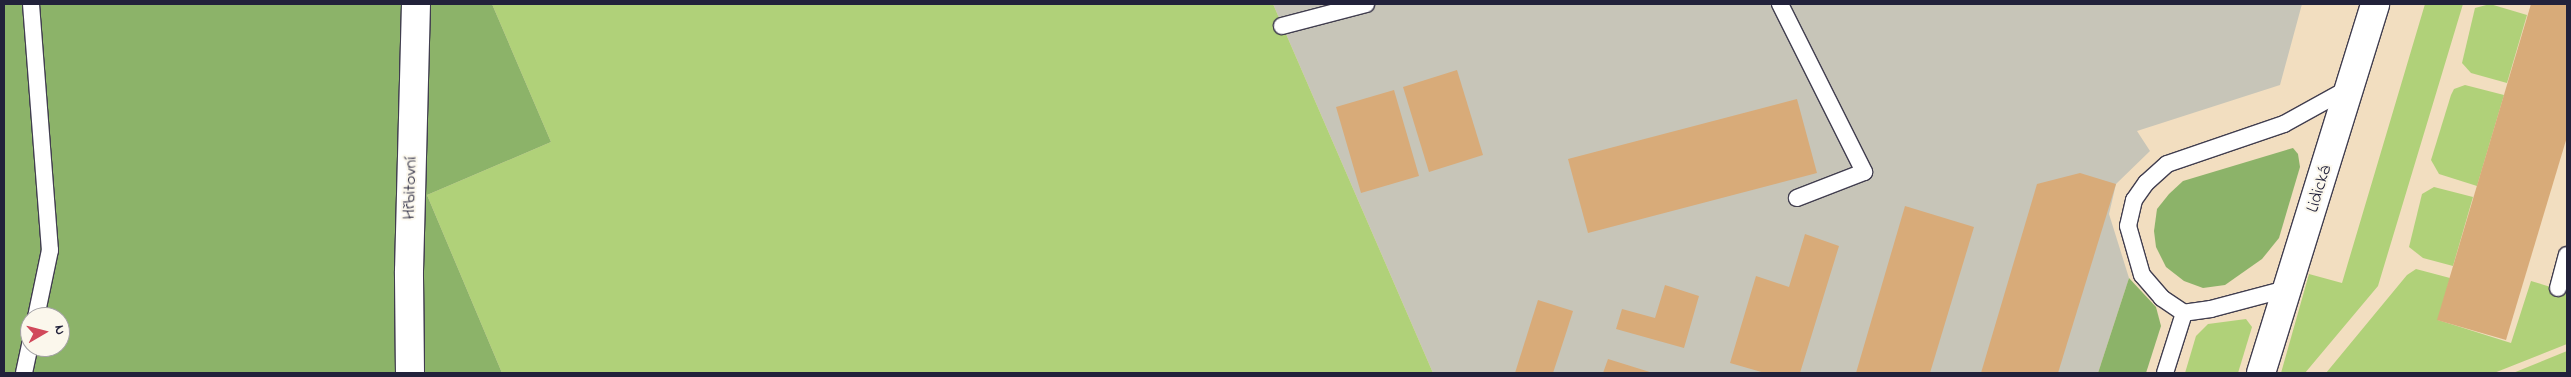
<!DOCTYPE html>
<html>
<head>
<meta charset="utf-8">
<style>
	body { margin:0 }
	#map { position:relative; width:2571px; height:377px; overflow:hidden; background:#f2dec0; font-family:"Indie Flower",sans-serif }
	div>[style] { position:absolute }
	.industrial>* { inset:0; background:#c7c5b8 }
	.green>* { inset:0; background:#b0d179 }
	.forest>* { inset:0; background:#8cb369 }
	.building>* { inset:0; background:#d8ab79 }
	.roads { filter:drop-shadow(1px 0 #413e4f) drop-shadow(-1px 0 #413e4f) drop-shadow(0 1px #413e4f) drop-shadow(0 -1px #413e4f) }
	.lane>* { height:16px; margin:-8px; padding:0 8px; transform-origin:8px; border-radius:8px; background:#fff }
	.street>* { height:28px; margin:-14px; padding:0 14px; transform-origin:14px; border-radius:14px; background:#fff }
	span { translate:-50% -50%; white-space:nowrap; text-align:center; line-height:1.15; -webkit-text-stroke:4px #fbf7ec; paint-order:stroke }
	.street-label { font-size:18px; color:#22223b }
	.frame { position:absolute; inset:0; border:5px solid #22223b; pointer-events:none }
	.north { position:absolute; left:20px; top:307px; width:50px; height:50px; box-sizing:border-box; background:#fbf7ec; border:1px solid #a4a2a5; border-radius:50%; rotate:82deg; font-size:14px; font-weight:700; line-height:20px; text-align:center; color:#22223b }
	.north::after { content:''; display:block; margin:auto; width:18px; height:22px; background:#d1495b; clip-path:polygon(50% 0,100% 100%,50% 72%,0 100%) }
</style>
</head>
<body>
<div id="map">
	<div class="industrial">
		<div style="clip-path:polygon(1273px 4px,2302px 4px,2280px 85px,2137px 131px,2150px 151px,2116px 184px,2109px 214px,2129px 278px,2098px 373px,1433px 373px)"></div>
	</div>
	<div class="green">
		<div style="clip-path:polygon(492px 4px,1273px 4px,1433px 373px,502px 373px,427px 195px,551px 142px)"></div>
		<div style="clip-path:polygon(2425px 4px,2463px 4px,2378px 286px,2305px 373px,2281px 373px,2309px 274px,2342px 283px)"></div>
		<div style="clip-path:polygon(2490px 4px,2527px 15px,2507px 83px,2471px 73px,2462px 63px,2475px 8px)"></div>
		<div style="clip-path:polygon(2465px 85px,2504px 95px,2477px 186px,2439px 174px,2431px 160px,2451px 95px,2454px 89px)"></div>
		<div style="clip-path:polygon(2434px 187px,2473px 197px,2453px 266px,2423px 258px,2409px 247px,2422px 194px)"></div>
		<div style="clip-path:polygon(2416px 269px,2450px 278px,2438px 320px,2511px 343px,2531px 281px,2567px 292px,2567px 344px,2494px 373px,2326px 373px,2407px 275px)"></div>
		<div style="clip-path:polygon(2246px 319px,2252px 327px,2238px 373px,2185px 373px,2196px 336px,2208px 324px)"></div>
		<div style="clip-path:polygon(2567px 351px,2567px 373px,2513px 373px)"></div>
	</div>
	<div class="forest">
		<div style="clip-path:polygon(evenodd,4px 4px,492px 4px,551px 142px,427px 195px,502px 373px,4px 373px,4px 4px,30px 317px,60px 317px,60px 347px,30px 347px,30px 317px)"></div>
		<div style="clip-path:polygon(2293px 148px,2298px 154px,2300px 167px,2279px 238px,2262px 259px,2225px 285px,2203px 288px,2184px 281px,2166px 267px,2156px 247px,2154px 231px,2157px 209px,2169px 194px,2183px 181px)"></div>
		<div style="clip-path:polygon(2129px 278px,2156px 307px,2161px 326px,2146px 373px,2098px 373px)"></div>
	</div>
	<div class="building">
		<div style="clip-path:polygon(2531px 4px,2567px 4px,2567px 137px,2506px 340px,2437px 320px)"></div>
		<div style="clip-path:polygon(1457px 70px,1483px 155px,1429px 172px,1403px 87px)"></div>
		<div style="clip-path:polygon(1394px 90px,1419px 176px,1361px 193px,1336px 107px)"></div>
		<div style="clip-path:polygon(1797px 99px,1817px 173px,1588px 233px,1568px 159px)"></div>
		<div style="clip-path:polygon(2080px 173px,2116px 184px,2058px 373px,1981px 373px,2037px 184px)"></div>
		<div style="clip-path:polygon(1905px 206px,1974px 227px,1968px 247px,1930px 373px,1856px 373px)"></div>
		<div style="clip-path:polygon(1805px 234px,1839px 246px,1800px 373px,1765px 373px,1730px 363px,1756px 276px,1789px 287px)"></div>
		<div style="clip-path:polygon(1665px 285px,1699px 296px,1684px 348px,1616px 329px,1622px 309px,1655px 318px)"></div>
		<div style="clip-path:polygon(1538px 300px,1573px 311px,1567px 330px,1553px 373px,1515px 373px)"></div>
		<div style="clip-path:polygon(1608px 359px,1653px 373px,1603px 373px)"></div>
	</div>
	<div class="roads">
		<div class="lane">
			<div style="left:31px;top:4px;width:247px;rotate:85.6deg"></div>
			<div style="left:50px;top:250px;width:68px;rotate:101.8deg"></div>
			<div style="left:1780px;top:4px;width:188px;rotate:63.4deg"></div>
			<div style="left:1864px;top:172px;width:72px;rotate:158.8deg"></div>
			<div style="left:1282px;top:26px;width:87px;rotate:-14.7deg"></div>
			<div style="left:2290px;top:288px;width:82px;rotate:165.1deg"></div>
			<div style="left:2211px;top:309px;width:27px;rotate:172deg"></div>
			<div style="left:2184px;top:313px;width:27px;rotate:-146deg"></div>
			<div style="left:2162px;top:298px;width:30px;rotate:-131deg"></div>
			<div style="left:2142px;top:275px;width:51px;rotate:-105.9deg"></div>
			<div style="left:2128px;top:226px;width:27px;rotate:-77deg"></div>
			<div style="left:2134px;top:200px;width:21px;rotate:-55deg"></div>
			<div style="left:2146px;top:183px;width:28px;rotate:-42deg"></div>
			<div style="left:2167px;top:164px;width:124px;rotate:-18.9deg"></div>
			<div style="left:2284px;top:124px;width:77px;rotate:-28.9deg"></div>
			<div style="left:2558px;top:288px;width:34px;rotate:-75deg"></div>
			<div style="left:24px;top:373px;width:30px;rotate:-78deg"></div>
			<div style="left:2165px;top:373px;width:63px;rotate:-72.4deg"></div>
		</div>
		<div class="street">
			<div style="left:410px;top:373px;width:102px;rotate:-90.6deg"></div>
			<div style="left:409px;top:271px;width:267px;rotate:-88.5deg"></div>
			<div style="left:2261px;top:373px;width:386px;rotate:-72.8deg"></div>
		</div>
	</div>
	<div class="street-label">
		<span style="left:411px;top:188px;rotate:-88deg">Hřbitovní</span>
		<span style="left:2320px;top:189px;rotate:-73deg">Lidická</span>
	</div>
	<div class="frame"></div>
	<div class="north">N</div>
</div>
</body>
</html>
